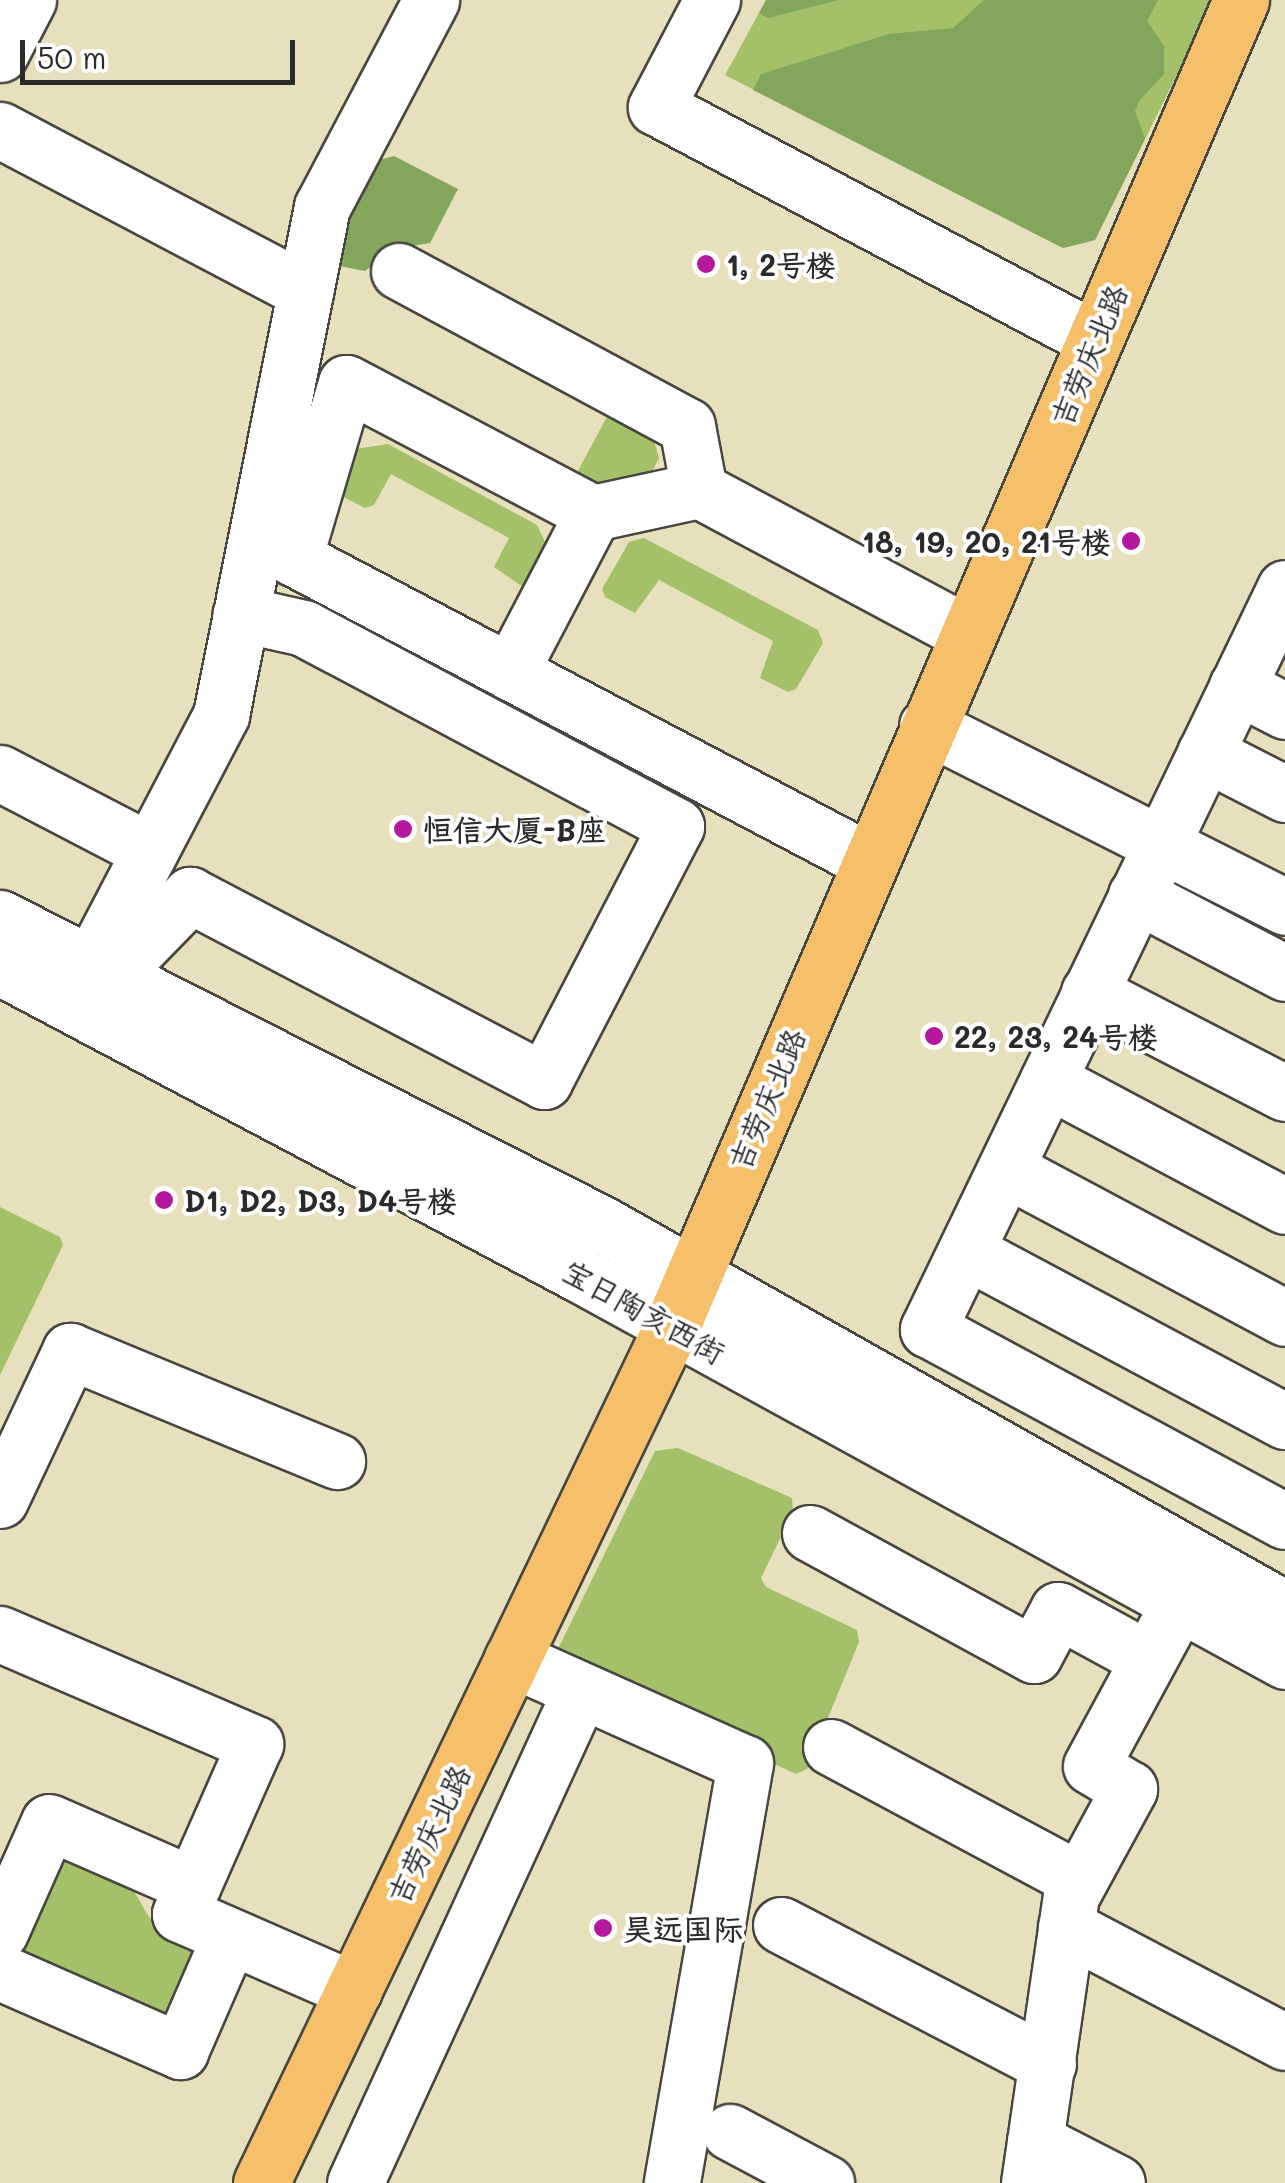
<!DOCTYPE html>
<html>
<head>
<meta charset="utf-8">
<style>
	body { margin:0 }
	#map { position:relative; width:1285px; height:2183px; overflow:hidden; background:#e7e0bc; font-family:Mali,"LXGW WenKai TC",sans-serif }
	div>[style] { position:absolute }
	.green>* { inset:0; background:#a4c068 }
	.forest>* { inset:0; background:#83a65c }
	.roads { filter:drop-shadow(2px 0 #474641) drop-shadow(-2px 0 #474641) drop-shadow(0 2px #474641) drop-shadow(0 -2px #474641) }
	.minor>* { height:55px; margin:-27.5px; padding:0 27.5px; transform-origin:27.5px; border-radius:27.5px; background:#fff }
	.major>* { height:55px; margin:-27.5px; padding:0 27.5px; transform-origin:27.5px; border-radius:27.5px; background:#f6c06b }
	.dots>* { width:28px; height:28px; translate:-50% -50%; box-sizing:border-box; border:5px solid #fff; border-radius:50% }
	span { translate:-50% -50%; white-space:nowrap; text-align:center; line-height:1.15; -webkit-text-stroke:8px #fff; paint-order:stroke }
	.poi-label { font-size:30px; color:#2b2b2b; font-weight:700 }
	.left { translate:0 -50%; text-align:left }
	.right { translate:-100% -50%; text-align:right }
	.street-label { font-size:30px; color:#2b2b2b }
	.scale { position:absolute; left:20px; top:40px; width:275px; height:45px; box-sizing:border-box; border:5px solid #2b2b2b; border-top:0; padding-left:12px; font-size:30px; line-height:35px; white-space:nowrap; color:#2b2b2b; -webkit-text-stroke:8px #fff; paint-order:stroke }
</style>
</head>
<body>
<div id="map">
	<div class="green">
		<div style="clip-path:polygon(766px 0,1214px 0,1095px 240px,1063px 248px,725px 75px)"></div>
		<div style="clip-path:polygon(616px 400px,647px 417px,659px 458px,648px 479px,590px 495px,571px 484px)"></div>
		<div style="clip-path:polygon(388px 444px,537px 525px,548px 548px,526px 589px,494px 567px,509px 538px,391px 474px,374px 505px,365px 508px,338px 494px,355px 449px)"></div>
		<div style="clip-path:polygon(644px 538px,818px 630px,823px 643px,796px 689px,788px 692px,760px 678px,773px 641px,659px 580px,635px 613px,605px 597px,602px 589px,629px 542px)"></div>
		<div style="clip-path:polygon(0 1207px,60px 1237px,63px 1245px,0 1375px)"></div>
		<div style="clip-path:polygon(678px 1448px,792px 1498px,793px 1512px,761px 1578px,766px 1587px,857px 1630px,859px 1642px,807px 1769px,796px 1774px,564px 1668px,556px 1653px,655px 1451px)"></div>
		<div style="clip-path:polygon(63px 1857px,132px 1888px,149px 1917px,198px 1938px,159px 2024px,5px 1966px)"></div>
	</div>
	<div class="forest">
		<div style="clip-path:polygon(766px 0,839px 0,768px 18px,759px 13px)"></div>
		<div style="clip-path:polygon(984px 0,1158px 0,1147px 21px,1164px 46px,1164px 74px,1140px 100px,1135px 111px,1145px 139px,1095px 240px,1063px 248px,753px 90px,761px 74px,889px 34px,953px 28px)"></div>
		<div style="clip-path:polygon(394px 156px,458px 189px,430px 243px,394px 249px,365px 271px,334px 265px,342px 227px,379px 160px)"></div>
	</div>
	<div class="roads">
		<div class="minor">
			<div style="left:712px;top:0;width:121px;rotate:117.6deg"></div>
			<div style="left:656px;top:107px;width:497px;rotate:27.9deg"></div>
			<div style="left:0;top:54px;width:61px;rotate:-62.6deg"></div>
			<div style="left:0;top:130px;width:345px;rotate:27.8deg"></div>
			<div style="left:399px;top:271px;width:327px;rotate:28.3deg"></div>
			<div style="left:687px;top:426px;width:65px;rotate:79.4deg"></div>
			<div style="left:593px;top:513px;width:108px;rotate:-12.2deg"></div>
			<div style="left:699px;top:490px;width:304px;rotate:28.1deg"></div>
			<div style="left:1285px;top:588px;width:823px;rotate:115.72deg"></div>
			<div style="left:928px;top:1329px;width:405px;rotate:28.3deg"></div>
			<div style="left:510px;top:672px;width:179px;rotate:-62.4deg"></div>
			<div style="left:593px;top:513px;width:279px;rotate:-152.2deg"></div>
			<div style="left:346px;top:383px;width:183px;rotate:106.5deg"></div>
			<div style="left:294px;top:558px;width:650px;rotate:27.79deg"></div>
			<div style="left:1237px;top:686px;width:54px;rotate:27.5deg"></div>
			<div style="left:927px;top:726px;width:401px;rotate:26.8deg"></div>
			<div style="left:1205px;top:753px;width:90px;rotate:27.1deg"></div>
			<div style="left:0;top:773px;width:169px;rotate:27.5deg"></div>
			<div style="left:1136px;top:895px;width:168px;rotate:27.6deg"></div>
			<div style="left:0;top:918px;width:675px;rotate:26.94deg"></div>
			<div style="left:602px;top:1224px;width:784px;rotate:29.41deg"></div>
			<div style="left:91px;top:964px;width:281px;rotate:-62.4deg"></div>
			<div style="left:221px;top:715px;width:518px;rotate:-78.76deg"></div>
			<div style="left:322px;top:207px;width:234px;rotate:-62.2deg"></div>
			<div style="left:0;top:967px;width:655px;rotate:27.93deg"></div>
			<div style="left:579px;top:1274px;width:805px;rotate:28.73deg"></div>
			<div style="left:112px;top:975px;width:112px;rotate:-45.7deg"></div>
			<div style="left:190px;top:895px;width:400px;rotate:27.7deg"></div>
			<div style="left:544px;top:1081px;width:287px;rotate:-62.6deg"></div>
			<div style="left:676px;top:826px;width:421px;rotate:-152deg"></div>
			<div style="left:304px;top:628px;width:65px;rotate:-167.5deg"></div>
			<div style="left:1089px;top:992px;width:220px;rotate:27.3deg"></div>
			<div style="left:1048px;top:1080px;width:268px;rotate:28deg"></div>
			<div style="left:1006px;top:1169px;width:316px;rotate:28.1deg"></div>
			<div style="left:966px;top:1251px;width:361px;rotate:28.1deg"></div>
			<div style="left:0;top:1500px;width:165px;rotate:-64.8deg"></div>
			<div style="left:70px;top:1351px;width:289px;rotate:22.4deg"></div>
			<div style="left:810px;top:1533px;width:255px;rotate:28.6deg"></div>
			<div style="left:1034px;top:1655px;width:51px;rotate:-61.9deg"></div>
			<div style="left:1058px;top:1610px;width:102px;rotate:28.6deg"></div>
			<div style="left:0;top:1634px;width:278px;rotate:23.3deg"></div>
			<div style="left:255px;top:1744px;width:186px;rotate:113.8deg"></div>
			<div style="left:180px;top:1914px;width:190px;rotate:23.6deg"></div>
			<div style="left:512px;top:1659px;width:255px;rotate:24.1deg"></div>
			<div style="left:745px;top:1763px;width:426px;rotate:99.9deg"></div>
			<div style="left:831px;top:1747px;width:281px;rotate:28.2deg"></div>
			<div style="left:781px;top:1925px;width:301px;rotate:27.5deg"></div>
			<div style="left:1066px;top:1927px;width:247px;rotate:27.7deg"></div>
			<div style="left:0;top:1932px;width:120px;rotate:-66deg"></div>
			<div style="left:49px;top:1822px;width:157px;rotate:23.6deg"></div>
			<div style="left:0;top:1972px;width:197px;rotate:23.7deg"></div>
			<div style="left:180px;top:2051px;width:125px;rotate:-66.5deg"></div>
			<div style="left:730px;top:2132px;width:109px;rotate:28deg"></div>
			<div style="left:1035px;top:2141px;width:92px;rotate:27.1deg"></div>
			<div style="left:355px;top:2183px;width:542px;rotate:-65.37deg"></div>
			<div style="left:1029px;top:2183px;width:290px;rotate:-81.7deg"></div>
			<div style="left:1071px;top:1896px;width:122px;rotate:-61.5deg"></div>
			<div style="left:1129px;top:1789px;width:44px;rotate:-148.8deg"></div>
			<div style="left:1091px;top:1766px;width:185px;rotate:-61.6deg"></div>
		</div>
		<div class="major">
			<div style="left:261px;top:2183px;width:948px;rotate:-64.38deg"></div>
			<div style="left:671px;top:1328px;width:1445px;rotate:-66.77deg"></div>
		</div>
	</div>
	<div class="dots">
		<div style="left:706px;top:264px;background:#b5179e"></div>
		<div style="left:1131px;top:541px;background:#b5179e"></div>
		<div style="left:403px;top:829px;background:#b5179e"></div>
		<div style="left:934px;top:1036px;background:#b5179e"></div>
		<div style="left:164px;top:1200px;background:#b5179e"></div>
		<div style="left:603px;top:1928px;background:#b5179e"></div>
	</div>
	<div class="poi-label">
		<span class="left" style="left:726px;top:264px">1, 2号楼</span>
		<span class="right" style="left:1111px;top:541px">18, 19, 20, 21号楼</span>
		<span class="left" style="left:423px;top:829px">恒信大厦-B座</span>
		<span class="left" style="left:954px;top:1036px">22, 23, 24号楼</span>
		<span class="left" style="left:184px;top:1200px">D1, D2, D3, D4号楼</span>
		<span class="left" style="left:623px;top:1928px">昊远国际</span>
	</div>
	<div class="street-label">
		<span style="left:1088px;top:355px;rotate:-67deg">吉劳庆北路</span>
		<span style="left:766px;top:1099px;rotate:-67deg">吉劳庆北路</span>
		<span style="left:644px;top:1311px;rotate:29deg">宝日陶亥西街</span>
		<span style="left:428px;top:1834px;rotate:-64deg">吉劳庆北路</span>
	</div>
	<div class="scale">50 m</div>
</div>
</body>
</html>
